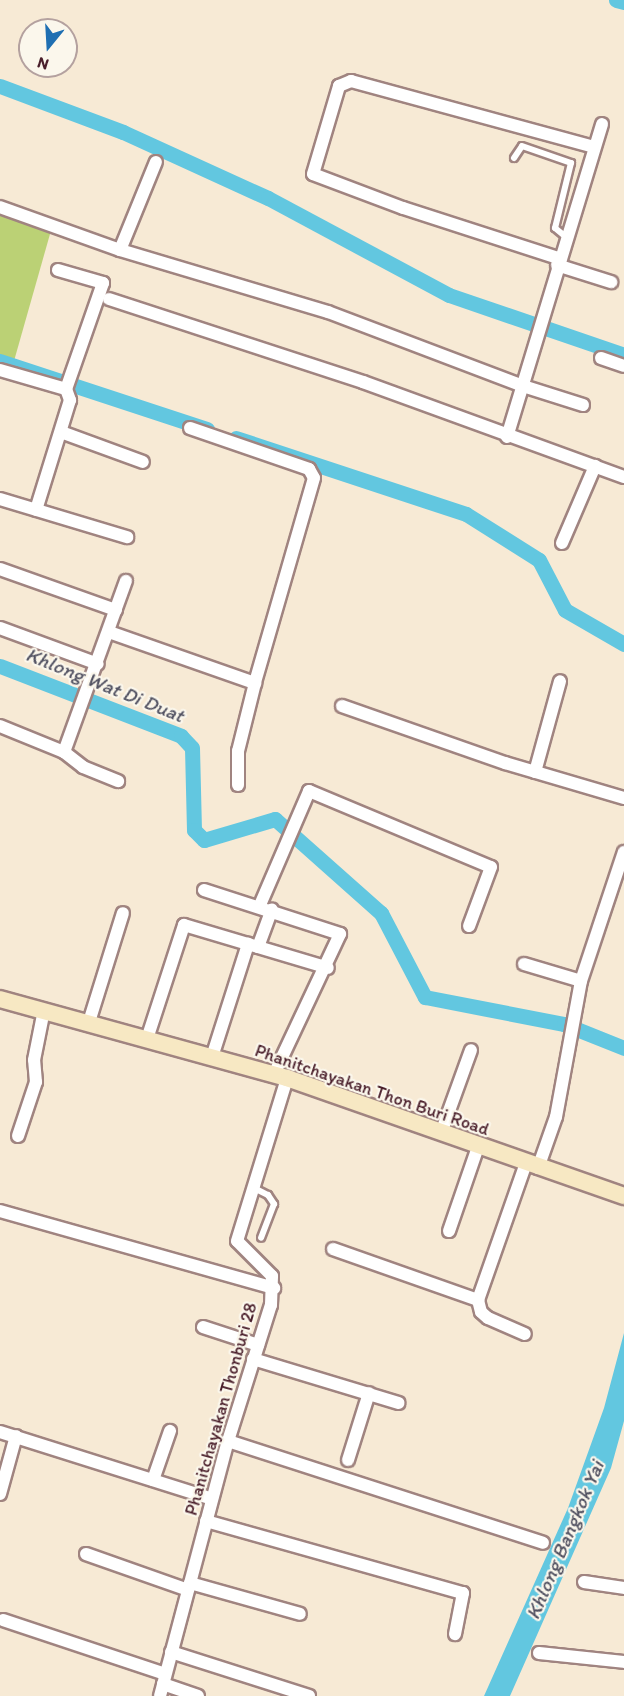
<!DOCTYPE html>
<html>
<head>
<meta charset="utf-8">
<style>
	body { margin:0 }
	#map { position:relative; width:624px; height:1696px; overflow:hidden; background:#f7ead5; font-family:Itim,sans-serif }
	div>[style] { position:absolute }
	.green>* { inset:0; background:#bbd175 }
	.water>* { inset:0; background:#62c7e0 }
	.canal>* { height:15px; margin:-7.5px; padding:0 7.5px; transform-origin:7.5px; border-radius:7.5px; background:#62c7e0 }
	.roads { filter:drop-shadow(2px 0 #a08480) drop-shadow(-2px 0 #a08480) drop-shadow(0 2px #a08480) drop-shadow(0 -2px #a08480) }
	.service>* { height:6px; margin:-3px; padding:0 3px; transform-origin:3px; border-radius:3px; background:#fff }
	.minor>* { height:12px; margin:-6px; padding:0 6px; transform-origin:6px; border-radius:6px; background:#fff }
	.secondary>* { height:16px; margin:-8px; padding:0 8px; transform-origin:8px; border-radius:8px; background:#f7e8c3 }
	span { translate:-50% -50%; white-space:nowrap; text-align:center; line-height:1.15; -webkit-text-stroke:4.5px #fbf7ec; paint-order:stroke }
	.street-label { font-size:18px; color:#4a1f2b }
	.water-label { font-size:20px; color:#515161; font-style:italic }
	.north { position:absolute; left:18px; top:18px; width:60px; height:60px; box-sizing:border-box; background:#fbf7ec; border:2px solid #b4a19f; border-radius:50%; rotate:198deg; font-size:16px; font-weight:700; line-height:24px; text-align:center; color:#4a1f2b }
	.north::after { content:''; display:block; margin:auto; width:21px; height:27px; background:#1f6fb2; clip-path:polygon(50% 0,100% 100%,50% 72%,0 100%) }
</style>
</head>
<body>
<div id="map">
	<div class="green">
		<div style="clip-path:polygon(0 208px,52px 227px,14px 361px,0 357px)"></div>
	</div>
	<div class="water">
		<div style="clip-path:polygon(624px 1333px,624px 1421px,611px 1468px,510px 1696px,484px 1696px,568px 1508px,604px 1408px)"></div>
	</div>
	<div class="canal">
		<div style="left:616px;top:0;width:8px;rotate:14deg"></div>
		<div style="left:0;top:86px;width:131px;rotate:20.5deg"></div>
		<div style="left:123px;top:132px;width:159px;rotate:24.5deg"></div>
		<div style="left:268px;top:198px;width:205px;rotate:28.2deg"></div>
		<div style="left:449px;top:295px;width:185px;rotate:18.9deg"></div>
		<div style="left:0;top:361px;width:218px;rotate:18.2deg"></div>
		<div style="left:236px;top:438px;width:242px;rotate:18.3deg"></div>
		<div style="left:466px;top:514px;width:86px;rotate:32.2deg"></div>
		<div style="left:539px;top:560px;width:56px;rotate:62.5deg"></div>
		<div style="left:565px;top:610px;width:68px;rotate:30deg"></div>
		<div style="left:0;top:666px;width:194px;rotate:21.1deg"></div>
		<div style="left:181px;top:736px;width:16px;rotate:47deg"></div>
		<div style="left:192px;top:748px;width:82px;rotate:88.6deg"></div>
		<div style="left:194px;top:830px;width:14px;rotate:45deg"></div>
		<div style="left:204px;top:840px;width:74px;rotate:-16.5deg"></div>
		<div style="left:275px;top:819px;width:142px;rotate:41.6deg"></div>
		<div style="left:381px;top:913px;width:95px;rotate:62.4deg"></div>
		<div style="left:425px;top:997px;width:142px;rotate:11deg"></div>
		<div style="left:564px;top:1024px;width:65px;rotate:21.8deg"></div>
	</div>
	<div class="roads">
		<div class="service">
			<div style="left:514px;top:158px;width:14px;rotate:-56deg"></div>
			<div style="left:522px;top:146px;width:52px;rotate:19.1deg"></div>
			<div style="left:571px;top:163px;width:67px;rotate:103.8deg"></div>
			<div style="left:555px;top:228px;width:14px;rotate:39deg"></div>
			<div style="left:252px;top:1187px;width:18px;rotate:27deg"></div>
			<div style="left:268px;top:1195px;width:11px;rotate:56deg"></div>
			<div style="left:274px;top:1204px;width:36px;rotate:111deg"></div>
		</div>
		<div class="minor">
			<div style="left:0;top:207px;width:127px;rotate:19.7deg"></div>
			<div style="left:120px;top:250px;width:217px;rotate:16.6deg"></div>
			<div style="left:328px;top:312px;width:209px;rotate:20.8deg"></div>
			<div style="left:523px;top:386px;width:63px;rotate:17.6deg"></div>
			<div style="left:120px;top:250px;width:95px;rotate:-67.8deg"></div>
			<div style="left:558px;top:258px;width:163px;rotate:-162.1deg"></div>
			<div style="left:403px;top:208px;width:96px;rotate:-159.3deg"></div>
			<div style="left:313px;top:174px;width:92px;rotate:-73.5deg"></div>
			<div style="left:339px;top:86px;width:13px;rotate:-23deg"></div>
			<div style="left:351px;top:81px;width:252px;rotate:15.2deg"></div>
			<div style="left:557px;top:265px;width:57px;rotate:17.5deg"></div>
			<div style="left:58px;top:270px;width:47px;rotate:16.1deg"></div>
			<div style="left:103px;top:283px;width:112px;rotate:109.2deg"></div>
			<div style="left:109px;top:299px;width:267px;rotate:18.1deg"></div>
			<div style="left:363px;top:382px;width:278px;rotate:20deg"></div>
			<div style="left:601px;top:358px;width:24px;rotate:19deg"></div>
			<div style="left:0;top:370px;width:69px;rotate:16.1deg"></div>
			<div style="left:66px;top:389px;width:12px;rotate:70deg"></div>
			<div style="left:70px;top:400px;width:115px;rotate:107.2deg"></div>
			<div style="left:190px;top:428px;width:126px;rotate:19deg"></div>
			<div style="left:309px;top:469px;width:10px;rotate:61deg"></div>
			<div style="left:314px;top:478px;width:213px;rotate:106.1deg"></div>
			<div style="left:255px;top:683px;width:70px;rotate:104deg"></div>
			<div style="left:238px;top:751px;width:34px;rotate:90deg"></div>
			<div style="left:61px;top:432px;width:87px;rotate:20.1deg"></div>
			<div style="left:507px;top:437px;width:327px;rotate:-73.1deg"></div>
			<div style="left:0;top:499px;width:133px;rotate:16.7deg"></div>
			<div style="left:562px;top:543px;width:84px;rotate:-66.8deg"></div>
			<div style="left:0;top:569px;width:123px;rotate:19.5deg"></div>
			<div style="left:0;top:628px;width:104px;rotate:20.2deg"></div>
			<div style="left:109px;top:632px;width:155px;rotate:19.3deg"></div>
			<div style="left:342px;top:706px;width:173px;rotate:19.3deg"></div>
			<div style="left:505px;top:763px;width:124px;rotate:16.4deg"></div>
			<div style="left:0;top:726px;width:69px;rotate:22.1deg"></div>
			<div style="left:64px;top:752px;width:24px;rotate:38deg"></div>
			<div style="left:83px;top:767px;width:38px;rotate:22deg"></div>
			<div style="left:64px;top:752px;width:182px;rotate:-70.1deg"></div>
			<div style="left:535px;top:772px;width:94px;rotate:-74.6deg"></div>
			<div style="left:204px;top:890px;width:143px;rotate:17.9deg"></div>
			<div style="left:340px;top:934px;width:155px;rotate:115.2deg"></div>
			<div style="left:260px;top:905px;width:124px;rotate:-66.7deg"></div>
			<div style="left:309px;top:791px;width:197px;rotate:22.7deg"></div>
			<div style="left:491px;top:867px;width:63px;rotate:110.4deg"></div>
			<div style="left:258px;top:947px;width:40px;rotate:-69.8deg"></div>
			<div style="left:524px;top:964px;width:59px;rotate:16.6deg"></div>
			<div style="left:89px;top:1022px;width:114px;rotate:-72.7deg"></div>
			<div style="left:147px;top:1039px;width:120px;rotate:-72deg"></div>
			<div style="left:184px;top:925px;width:150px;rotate:16.6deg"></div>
			<div style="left:212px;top:1057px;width:119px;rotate:-72.3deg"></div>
			<div style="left:441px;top:1133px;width:88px;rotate:-70.1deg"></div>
			<div style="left:18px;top:1136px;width:57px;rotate:-71.6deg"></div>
			<div style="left:36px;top:1082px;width:22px;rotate:-95deg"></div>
			<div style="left:34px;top:1060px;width:51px;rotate:-78.7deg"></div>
			<div style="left:538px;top:1168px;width:54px;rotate:-70.6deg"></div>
			<div style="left:556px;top:1117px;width:138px;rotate:-79.6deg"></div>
			<div style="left:581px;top:981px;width:136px;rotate:-71.6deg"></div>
			<div style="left:0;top:1211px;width:285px;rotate:15.7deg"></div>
			<div style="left:449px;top:1231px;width:89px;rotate:-71deg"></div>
			<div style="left:333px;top:1249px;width:154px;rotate:19.4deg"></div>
			<div style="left:478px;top:1300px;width:145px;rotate:-70.7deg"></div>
			<div style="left:478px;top:1300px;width:12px;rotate:76deg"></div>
			<div style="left:481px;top:1312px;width:9px;rotate:41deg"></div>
			<div style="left:488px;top:1318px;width:40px;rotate:23.4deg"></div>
			<div style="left:203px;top:1327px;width:58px;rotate:18.1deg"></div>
			<div style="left:253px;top:1359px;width:152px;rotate:16.8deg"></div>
			<div style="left:0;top:1432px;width:222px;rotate:17.5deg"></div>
			<div style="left:228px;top:1441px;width:331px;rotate:17.9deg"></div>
			<div style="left:348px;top:1460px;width:70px;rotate:-72.6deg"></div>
			<div style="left:153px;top:1480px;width:52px;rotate:-70.9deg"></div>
			<div style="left:0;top:1494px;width:60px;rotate:-74.6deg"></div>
			<div style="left:206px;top:1521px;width:267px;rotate:15.7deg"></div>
			<div style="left:463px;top:1593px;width:42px;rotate:101deg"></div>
			<div style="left:86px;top:1554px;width:108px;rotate:19.4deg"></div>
			<div style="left:584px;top:1582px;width:40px;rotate:8.5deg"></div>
			<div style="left:190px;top:1583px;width:114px;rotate:15.7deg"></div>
			<div style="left:3px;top:1620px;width:171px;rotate:18.4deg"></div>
			<div style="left:171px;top:1652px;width:145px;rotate:17.7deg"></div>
			<div style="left:539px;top:1653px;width:85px;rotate:6deg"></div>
			<div style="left:163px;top:1684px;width:37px;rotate:19deg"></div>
			<div style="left:160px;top:1696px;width:264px;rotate:-75.1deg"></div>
			<div style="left:228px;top:1441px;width:143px;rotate:-72.5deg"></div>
			<div style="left:271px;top:1305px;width:29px;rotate:-88deg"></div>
			<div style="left:272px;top:1276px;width:49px;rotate:-135deg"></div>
			<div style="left:237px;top:1241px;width:170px;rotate:-72.9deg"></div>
		</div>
		<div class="secondary">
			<div style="left:0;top:999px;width:298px;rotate:15.4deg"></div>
			<div style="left:287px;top:1078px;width:357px;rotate:19.3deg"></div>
		</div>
	</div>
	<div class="street-label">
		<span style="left:372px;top:1090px;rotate:19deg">Phanitchayakan Thon Buri Road</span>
		<span style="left:221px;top:1409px;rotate:-74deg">Phanitchayakan Thonburi 28</span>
	</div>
	<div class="water-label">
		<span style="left:105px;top:685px;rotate:22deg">Khlong Wat Di Duat</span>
		<span style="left:565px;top:1540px;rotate:-67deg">Khlong Bangkok Yai</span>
	</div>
	<div class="north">N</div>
</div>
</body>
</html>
